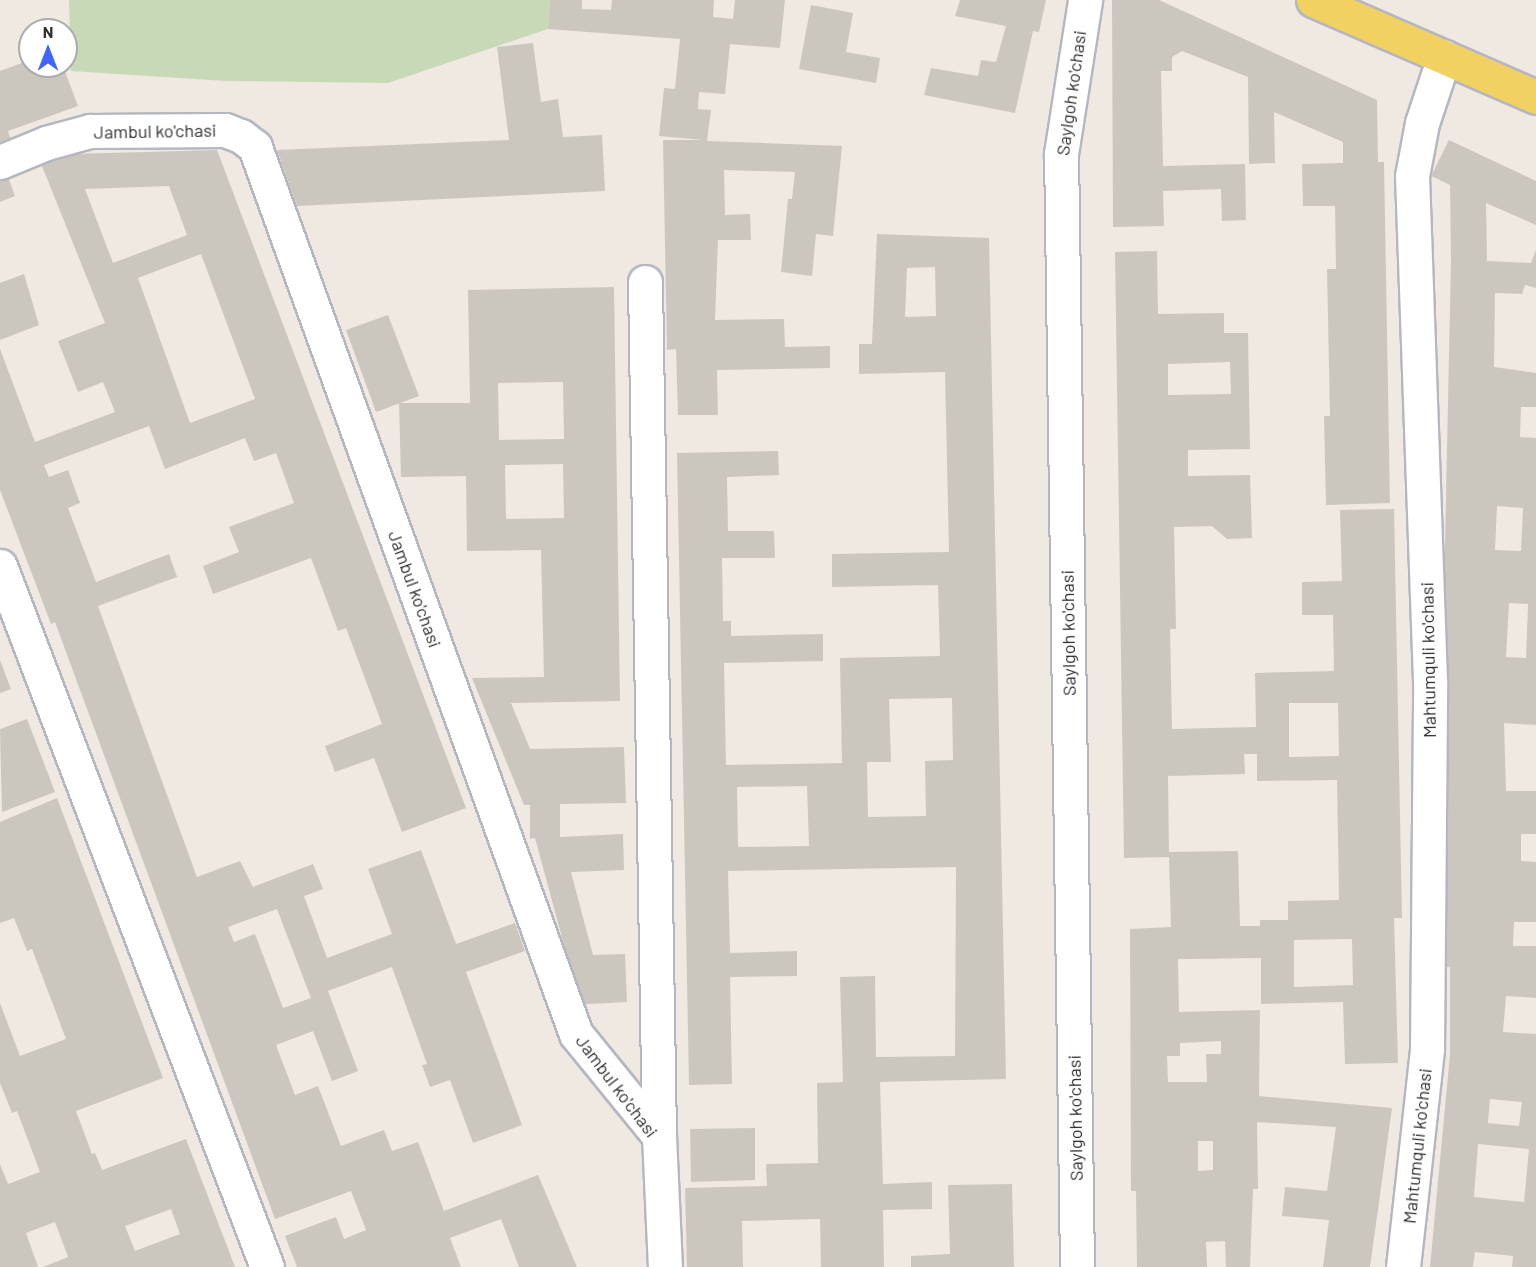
<!DOCTYPE html>
<html>
<head>
<meta charset="utf-8">
<style>
	body { margin:0 }
	#map { position:relative; width:1536px; height:1267px; overflow:hidden; background:#efe9e1; font-family:Barlow,sans-serif }
	div>[style] { position:absolute }
	.cemetery>* { inset:0; background:#c8d9b8 }
	.building>* { inset:0; background:#cbc7bf }
	.roads { filter:drop-shadow(2px 0 #b4b7c1) drop-shadow(-2px 0 #b4b7c1) drop-shadow(0 2px #b4b7c1) drop-shadow(0 -2px #b4b7c1) }
	.minor>* { height:33px; margin:-16.5px; padding:0 16.5px; transform-origin:16.5px; border-radius:16.5px; background:#fff }
	.major>* { height:33px; margin:-16.5px; padding:0 16.5px; transform-origin:16.5px; border-radius:16.5px; background:#f2d163 }
	span { translate:-50% -50%; white-space:nowrap; text-align:center; line-height:1.15; -webkit-text-stroke:5px #fff; paint-order:stroke }
	.street-label { font-size:18px; color:#2e2e2e }
	.north { position:absolute; left:18px; top:18px; width:60px; height:60px; box-sizing:border-box; background:#fff; border:2px solid #ababab; border-radius:50%; rotate:0deg; font-size:16px; font-weight:700; line-height:24px; text-align:center; color:#2e2e2e }
	.north::after { content:''; display:block; margin:auto; width:21px; height:27px; background:#4264fb; clip-path:polygon(50% 0,100% 100%,50% 72%,0 100%) }
</style>
</head>
<body>
<div id="map">
	<div class="cemetery">
		<div style="clip-path:polygon(69px 0,550px 0,548px 29px,388px 83px,226px 81px,71px 71px)"></div>
	</div>
	<div class="building">
		<div style="clip-path:polygon(550px 0,582px 0,582px 9px,611px 10px,612px 0,714px 0,713px 17px,733px 19px,735px 0,785px 0,780px 48px,730px 44px,725px 94px,699px 92px,698px 109px,711px 110px,707px 141px,842px 146px,833px 236px,816px 234px,812px 276px,781px 272px,788px 199px,792px 199px,795px 172px,724px 170px,725px 215px,750px 214px,751px 240px,718px 240px,715px 320px,784px 319px,785px 347px,830px 346px,830px 368px,717px 370px,718px 415px,678px 415px,676px 349px,667px 350px,663px 140px,703px 140px,659px 136px,664px 88px,675px 89px,680px 39px,548px 29px)"></div>
		<div style="clip-path:polygon(960px 0,1046px 0,1039px 32px,1033px 31px,1015px 113px,924px 95px,931px 68px,978px 76px,981px 60px,996px 62px,1006px 26px,955px 16px)"></div>
		<div style="clip-path:polygon(1112px 0,1159px 0,1377px 100px,1378px 162px,1384px 162px,1390px 503px,1326px 505px,1324px 416px,1330px 416px,1327px 269px,1336px 269px,1335px 206px,1303px 206px,1302px 164px,1343px 163px,1343px 142px,1274px 112px,1275px 163px,1249px 164px,1248px 77px,1182px 51px,1172px 57px,1172px 71px,1161px 71px,1163px 166px,1245px 164px,1246px 220px,1222px 221px,1221px 189px,1163px 191px,1164px 226px,1113px 227px)"></div>
		<div style="clip-path:polygon(811px 5px,853px 13px,846px 52px,880px 58px,876px 83px,799px 69px)"></div>
		<div style="clip-path:polygon(533px 43px,541px 102px,558px 99px,563px 137px,602px 135px,605px 191px,297px 206px,277px 150px,509px 140px,497px 47px)"></div>
		<div style="clip-path:polygon(30px 60px,30px 66px,63px 66px,78px 106px,8px 131px,11px 140px,0 144px,0 71px)"></div>
		<div style="clip-path:polygon(evenodd,1449px 140px,1536px 181px,1536px 225px,1486px 203px,1487px 261px,1531px 263px,1536px 250px,1536px 288px,1525px 285px,1522px 294px,1495px 293px,1494px 367px,1536px 373px,1536px 407px,1521px 407px,1520px 437px,1536px 438px,1536px 725px,1504px 723px,1506px 791px,1536px 791px,1536px 834px,1521px 834px,1521px 861px,1536px 862px,1536px 922px,1514px 922px,1513px 946px,1536px 946px,1536px 998px,1506px 996px,1503px 1032px,1536px 1034px,1536px 1267px,1512px 1267px,1513px 1256px,1475px 1252px,1473px 1267px,1430px 1267px,1450px 1054px,1450px 967px,1444px 967px,1442px 690px,1451px 259px,1450px 185px,1431px 176px,1449px 140px,1497px 506px,1523px 508px,1521px 551px,1495px 550px,1497px 506px,1449px 140px,1509px 603px,1528px 604px,1526px 658px,1506px 657px,1509px 603px,1449px 140px,1490px 1099px,1522px 1102px,1519px 1126px,1488px 1123px,1490px 1099px,1449px 140px,1478px 1144px,1529px 1149px,1524px 1202px,1474px 1197px,1478px 1144px)"></div>
		<div style="clip-path:polygon(evenodd,217px 150px,466px 808px,402px 832px,374px 758px,335px 772px,325px 746px,382px 724px,346px 628px,338px 631px,311px 558px,213px 594px,203px 566px,239px 552px,229px 527px,294px 503px,276px 453px,254px 461px,245px 438px,165px 469px,149px 426px,44px 465px,49px 477px,68px 470px,80px 503px,68px 508px,96px 582px,169px 554px,177px 577px,98px 606px,197px 877px,240px 861px,253px 887px,313px 864px,323px 889px,304px 896px,327px 958px,392px 934px,368px 869px,421px 850px,456px 944px,515px 923px,525px 951px,466px 972px,522px 1125px,473px 1143px,450px 1080px,430px 1087px,422px 1065px,427px 1064px,392px 967px,328px 991px,358px 1071px,332px 1081px,313px 1031px,276px 1045px,295px 1095px,318px 1086px,341px 1146px,384px 1130px,392px 1151px,418px 1142px,444px 1211px,538px 1175px,577px 1267px,519px 1267px,501px 1219px,450px 1238px,461px 1267px,297px 1267px,285px 1236px,336px 1217px,344px 1239px,366px 1230px,351px 1191px,275px 1219px,55px 622px,51px 624px,0 490px,0 349px,35px 442px,115px 412px,103px 382px,78px 392px,58px 341px,105px 323px,40px 161px,72px 154px,217px 150px,169px 186px,187px 235px,113px 263px,85px 189px,169px 186px,217px 150px,201px 254px,255px 399px,190px 423px,138px 278px,201px 254px,217px 150px,277px 909px,311px 998px,283px 1008px,255px 934px,234px 942px,228px 927px,277px 909px)"></div>
		<div style="clip-path:polygon(7px 174px,15px 196px,0 202px,0 176px)"></div>
		<div style="clip-path:polygon(evenodd,877px 234px,989px 238px,1006px 1079px,880px 1082px,883px 1184px,932px 1182px,932px 1209px,883px 1210px,884px 1267px,821px 1267px,820px 1219px,742px 1221px,743px 1267px,687px 1267px,685px 1188px,767px 1186px,766px 1164px,818px 1163px,817px 1083px,843px 1082px,840px 977px,875px 976px,876px 1057px,955px 1056px,956px 867px,728px 871px,730px 953px,797px 951px,797px 976px,730px 977px,732px 1084px,689px 1085px,677px 453px,778px 451px,779px 475px,727px 477px,728px 531px,774px 531px,775px 558px,722px 558px,723px 621px,731px 621px,731px 636px,823px 634px,823px 661px,724px 663px,726px 765px,842px 763px,840px 658px,940px 656px,938px 585px,832px 587px,832px 554px,949px 552px,945px 372px,859px 374px,859px 344px,872px 344px,877px 234px,935px 267px,936px 316px,905px 317px,907px 268px,935px 267px,877px 234px,952px 698px,953px 760px,925px 761px,926px 816px,868px 817px,867px 762px,891px 762px,889px 699px,952px 698px,877px 234px,807px 786px,809px 846px,738px 847px,737px 787px,807px 786px)"></div>
		<div style="clip-path:polygon(evenodd,1157px 251px,1158px 314px,1224px 313px,1224px 333px,1248px 333px,1250px 449px,1188px 450px,1188px 476px,1250px 475px,1252px 538px,1227px 539px,1212px 526px,1174px 527px,1176px 629px,1170px 629px,1172px 729px,1256px 727px,1255px 673px,1334px 671px,1333px 615px,1302px 615px,1302px 582px,1342px 581px,1340px 510px,1394px 509px,1402px 918px,1394px 918px,1398px 1063px,1345px 1064px,1343px 1002px,1261px 1004px,1261px 958px,1178px 959px,1179px 1012px,1260px 1010px,1259px 1096px,1392px 1108px,1370px 1267px,1323px 1267px,1329px 1220px,1282px 1216px,1285px 1187px,1327px 1191px,1336px 1127px,1257px 1122px,1258px 1189px,1253px 1189px,1250px 1267px,1226px 1267px,1225px 1241px,1206px 1242px,1207px 1267px,1137px 1267px,1136px 1191px,1131px 1191px,1130px 929px,1171px 927px,1169px 857px,1124px 858px,1115px 252px,1157px 251px,1230px 362px,1231px 394px,1168px 395px,1168px 364px,1230px 362px,1157px 251px,1289px 703px,1338px 703px,1339px 756px,1289px 757px,1289px 703px,1157px 251px,1244px 754px,1257px 754px,1257px 781px,1337px 780px,1339px 900px,1288px 901px,1288px 920px,1260px 920px,1260px 926px,1240px 926px,1238px 851px,1169px 852px,1168px 776px,1245px 774px,1244px 754px,1157px 251px,1352px 939px,1353px 985px,1294px 987px,1294px 940px,1352px 939px,1157px 251px,1221px 1041px,1221px 1054px,1206px 1054px,1207px 1082px,1168px 1082px,1167px 1056px,1180px 1056px,1180px 1043px,1221px 1041px,1157px 251px,1198px 1141px,1213px 1141px,1213px 1170px,1198px 1171px,1198px 1141px)"></div>
		<div style="clip-path:polygon(24px 274px,39px 325px,0 340px,0 283px)"></div>
		<div style="clip-path:polygon(evenodd,614px 287px,620px 701px,511px 703px,530px 749px,624px 747px,626px 803px,560px 804px,560px 837px,623px 834px,624px 870px,571px 872px,593px 955px,625px 954px,627px 1002px,571px 1005px,570px 967px,535px 838px,530px 839px,530px 805px,524px 805px,472px 678px,544px 677px,541px 550px,467px 551px,466px 476px,401px 477px,399px 403px,470px 403px,468px 290px,614px 287px,563px 382px,564px 439px,499px 440px,498px 383px,563px 382px,614px 287px,563px 464px,564px 518px,506px 519px,505px 465px,563px 464px)"></div>
		<div style="clip-path:polygon(388px 315px,419px 396px,376px 412px,346px 330px)"></div>
		<div style="clip-path:polygon(0 660px,11px 689px,0 693px)"></div>
		<div style="clip-path:polygon(27px 719px,55px 792px,2px 812px,0 729px)"></div>
		<div style="clip-path:polygon(evenodd,57px 798px,163px 1078px,76px 1111px,92px 1154px,95px 1153px,102px 1170px,186px 1139px,235px 1267px,43px 1267px,68px 1257px,55px 1222px,26px 1233px,38px 1267px,0 1267px,0 1164px,8px 1184px,40px 1172px,17px 1111px,12px 1113px,0 1083px,0 1003px,20px 1056px,66px 1039px,32px 949px,27px 951px,14px 918px,0 923px,0 822px,57px 798px,171px 1209px,180px 1234px,135px 1251px,125px 1226px,171px 1209px)"></div>
		<div style="clip-path:polygon(755px 1128px,755px 1180px,691px 1182px,690px 1129px)"></div>
		<div style="clip-path:polygon(1012px 1184px,1014px 1267px,911px 1267px,911px 1256px,950px 1254px,948px 1185px)"></div>
	</div>
	<div class="roads">
		<div class="minor">
			<div style="left:0;top:162px;width:50px;rotate:-22.4deg"></div>
			<div style="left:46px;top:143px;width:46px;rotate:-15.3deg"></div>
			<div style="left:90px;top:131px;width:135px;rotate:-0.4deg"></div>
			<div style="left:225px;top:130px;width:17px;rotate:21deg"></div>
			<div style="left:241px;top:136px;width:18px;rotate:38deg"></div>
			<div style="left:255px;top:147px;width:943px;rotate:70.11deg"></div>
			<div style="left:576px;top:1034px;width:132px;rotate:50.9deg"></div>
			<div style="left:659px;top:1136px;width:131px;rotate:87.4deg"></div>
			<div style="left:645px;top:282px;width:854px;rotate:89.06deg"></div>
			<div style="left:0;top:566px;width:750px;rotate:69.15deg"></div>
			<div style="left:1077px;top:1267px;width:1113px;rotate:-90.82deg"></div>
			<div style="left:1061px;top:154px;width:156px;rotate:-81.1deg"></div>
			<div style="left:1403px;top:1267px;width:220px;rotate:-83.7deg"></div>
			<div style="left:1427px;top:1048px;width:367px;rotate:-89.5deg"></div>
			<div style="left:1430px;top:681px;width:505px;rotate:-92.04deg"></div>
			<div style="left:1412px;top:176px;width:54px;rotate:-79.3deg"></div>
			<div style="left:1422px;top:123px;width:70px;rotate:-71.6deg"></div>
		</div>
		<div class="major">
			<div style="left:1313px;top:0;width:243px;rotate:23.5deg"></div>
		</div>
	</div>
	<div class="street-label">
		<span style="left:1071px;top:93px;rotate:-82deg">Saylgoh ko'chasi</span>
		<span style="left:155px;top:131px;rotate:-1deg">Jambul ko'chasi</span>
		<span style="left:415px;top:589px;rotate:70deg">Jambul ko'chasi</span>
		<span style="left:1068px;top:633px;rotate:-91deg">Saylgoh ko'chasi</span>
		<span style="left:1428px;top:660px;rotate:-91deg">Mahtumquli ko'chasi</span>
		<span style="left:617px;top:1086px;rotate:53deg">Jambul ko'chasi</span>
		<span style="left:1075px;top:1118px;rotate:-91deg">Saylgoh ko'chasi</span>
		<span style="left:1417px;top:1146px;rotate:-84deg">Mahtumquli ko'chasi</span>
	</div>
	<div class="north">N</div>
</div>
</body>
</html>
